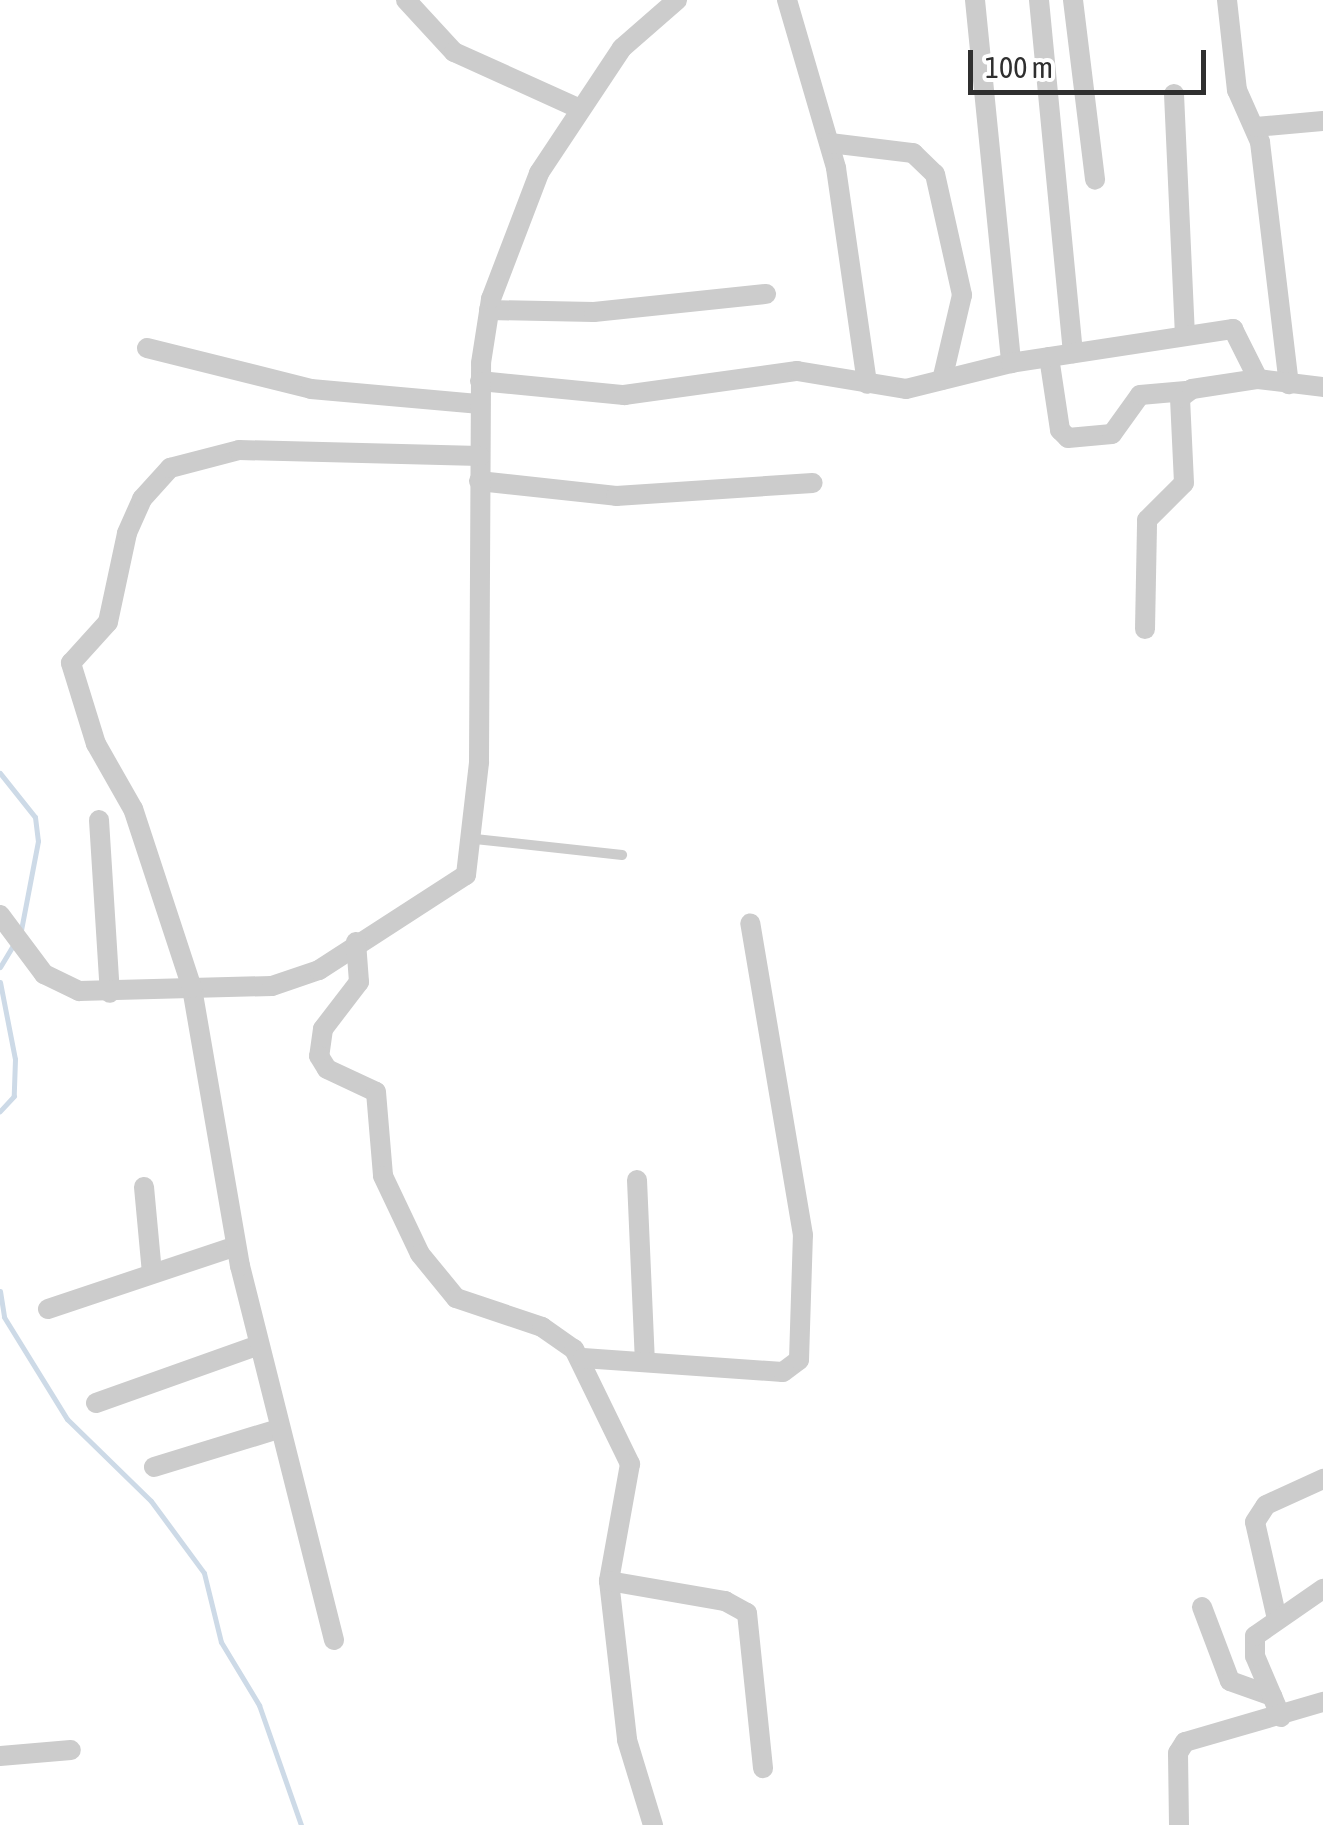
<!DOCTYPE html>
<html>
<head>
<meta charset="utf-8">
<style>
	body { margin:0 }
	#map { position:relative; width:1323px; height:1825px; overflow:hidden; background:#fff; font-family:"Asap Condensed",sans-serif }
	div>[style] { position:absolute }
	.stream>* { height:5px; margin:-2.5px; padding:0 2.5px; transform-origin:2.5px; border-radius:2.5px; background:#cddae7 }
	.service>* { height:10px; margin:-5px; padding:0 5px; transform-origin:5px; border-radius:5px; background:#ccc }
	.minor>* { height:20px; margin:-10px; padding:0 10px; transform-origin:10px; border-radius:10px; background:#ccc }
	span { translate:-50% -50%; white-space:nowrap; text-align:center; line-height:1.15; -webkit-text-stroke:10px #fff; paint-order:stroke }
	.scale { position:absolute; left:968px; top:50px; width:238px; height:45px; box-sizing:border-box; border:5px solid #2f2f2f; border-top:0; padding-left:12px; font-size:30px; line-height:35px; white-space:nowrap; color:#2f2f2f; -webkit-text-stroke:8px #fff; paint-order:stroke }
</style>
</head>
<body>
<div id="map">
	<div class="stream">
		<div style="left:0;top:773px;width:56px;rotate:51.5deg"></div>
		<div style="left:35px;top:817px;width:24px;rotate:83deg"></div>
		<div style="left:38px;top:841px;width:96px;rotate:100.8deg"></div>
		<div style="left:0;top:967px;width:27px;rotate:-59deg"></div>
		<div style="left:0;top:982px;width:78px;rotate:79deg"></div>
		<div style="left:15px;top:1059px;width:37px;rotate:92deg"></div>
		<div style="left:14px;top:1096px;width:21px;rotate:133deg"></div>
		<div style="left:0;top:1291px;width:26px;rotate:81deg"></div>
		<div style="left:4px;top:1317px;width:120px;rotate:58.3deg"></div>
		<div style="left:67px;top:1419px;width:117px;rotate:44.3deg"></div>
		<div style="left:151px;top:1501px;width:89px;rotate:53.6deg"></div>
		<div style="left:204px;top:1573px;width:71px;rotate:76.2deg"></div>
		<div style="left:221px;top:1642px;width:74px;rotate:58.9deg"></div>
		<div style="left:259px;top:1705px;width:127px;rotate:70.7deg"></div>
	</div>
	<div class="service">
		<div style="left:475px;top:839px;width:148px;rotate:6.2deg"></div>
	</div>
	<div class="minor">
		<div style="left:406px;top:0;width:71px;rotate:47.3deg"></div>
		<div style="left:454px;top:52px;width:138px;rotate:24.3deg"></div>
		<div style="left:787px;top:0;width:175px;rotate:73.7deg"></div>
		<div style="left:836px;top:168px;width:218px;rotate:81.8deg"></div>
		<div style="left:975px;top:0;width:365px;rotate:84.3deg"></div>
		<div style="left:1039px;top:0;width:355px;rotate:84.5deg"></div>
		<div style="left:1073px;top:0;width:181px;rotate:83deg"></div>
		<div style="left:1227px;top:0;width:91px;rotate:83.7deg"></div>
		<div style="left:1237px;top:90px;width:57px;rotate:66.1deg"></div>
		<div style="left:1260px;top:142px;width:244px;rotate:83.2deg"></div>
		<div style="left:1174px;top:94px;width:241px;rotate:87.4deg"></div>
		<div style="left:1256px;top:127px;width:67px;rotate:-5.1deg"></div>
		<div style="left:830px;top:143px;width:84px;rotate:6.9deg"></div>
		<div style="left:913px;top:153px;width:30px;rotate:44deg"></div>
		<div style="left:935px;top:174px;width:124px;rotate:77.4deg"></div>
		<div style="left:962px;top:295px;width:87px;rotate:103.2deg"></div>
		<div style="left:489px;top:310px;width:105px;rotate:1.1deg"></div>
		<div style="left:594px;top:312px;width:173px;rotate:-6deg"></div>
		<div style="left:147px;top:348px;width:169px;rotate:14deg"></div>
		<div style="left:311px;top:389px;width:170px;rotate:5.1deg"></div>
		<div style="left:1049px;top:357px;width:74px;rotate:81.4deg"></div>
		<div style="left:1060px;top:430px;width:11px;rotate:45deg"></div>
		<div style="left:1068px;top:438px;width:44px;rotate:-5.2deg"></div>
		<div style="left:1112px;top:434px;width:48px;rotate:-54.3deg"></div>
		<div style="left:1140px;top:395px;width:46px;rotate:-5deg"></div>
		<div style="left:480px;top:381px;width:145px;rotate:5.6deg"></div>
		<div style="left:624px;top:395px;width:175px;rotate:-7.9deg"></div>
		<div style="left:797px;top:371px;width:110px;rotate:9.4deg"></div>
		<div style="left:906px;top:389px;width:108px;rotate:-13.9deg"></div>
		<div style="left:1011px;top:363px;width:225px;rotate:-8.7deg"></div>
		<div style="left:1233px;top:329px;width:56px;rotate:63.4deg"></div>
		<div style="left:1258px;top:379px;width:65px;rotate:7deg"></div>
		<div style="left:479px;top:481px;width:138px;rotate:6.2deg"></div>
		<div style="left:616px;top:496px;width:197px;rotate:-3.8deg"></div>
		<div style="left:1145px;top:629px;width:109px;rotate:-88.9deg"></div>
		<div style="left:1147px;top:520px;width:52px;rotate:-45deg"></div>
		<div style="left:1184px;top:483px;width:85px;rotate:-92.7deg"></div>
		<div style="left:1180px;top:398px;width:15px;rotate:-37deg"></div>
		<div style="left:1192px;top:389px;width:67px;rotate:-8.6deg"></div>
		<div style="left:99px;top:820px;width:173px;rotate:86.4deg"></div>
		<div style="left:0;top:915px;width:74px;rotate:53.3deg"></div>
		<div style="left:44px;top:974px;width:39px;rotate:26deg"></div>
		<div style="left:79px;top:991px;width:193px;rotate:-1.5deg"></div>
		<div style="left:272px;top:986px;width:50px;rotate:-18.8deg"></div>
		<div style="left:319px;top:970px;width:175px;rotate:-32.9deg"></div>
		<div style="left:466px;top:875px;width:114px;rotate:-83.4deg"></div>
		<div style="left:479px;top:762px;width:399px;rotate:-89.7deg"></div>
		<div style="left:481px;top:363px;width:65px;rotate:-81.1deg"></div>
		<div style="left:491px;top:299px;width:135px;rotate:-69.1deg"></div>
		<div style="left:539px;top:173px;width:150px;rotate:-56.4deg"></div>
		<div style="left:622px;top:48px;width:73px;rotate:-41.1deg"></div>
		<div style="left:356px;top:942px;width:40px;rotate:85.7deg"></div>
		<div style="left:359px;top:982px;width:59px;rotate:127.5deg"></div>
		<div style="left:323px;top:1029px;width:27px;rotate:98deg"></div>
		<div style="left:319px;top:1056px;width:15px;rotate:58deg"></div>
		<div style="left:327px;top:1069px;width:54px;rotate:25.1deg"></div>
		<div style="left:376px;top:1092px;width:84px;rotate:85.2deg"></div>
		<div style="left:383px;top:1176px;width:86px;rotate:64.6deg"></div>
		<div style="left:420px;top:1254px;width:57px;rotate:50.7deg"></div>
		<div style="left:456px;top:1298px;width:91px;rotate:18.6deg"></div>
		<div style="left:542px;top:1327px;width:39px;rotate:35deg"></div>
		<div style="left:574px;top:1349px;width:128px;rotate:64deg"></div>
		<div style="left:630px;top:1464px;width:119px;rotate:100.2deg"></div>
		<div style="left:609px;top:1581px;width:160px;rotate:83.5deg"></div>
		<div style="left:627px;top:1740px;width:89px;rotate:73deg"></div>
		<div style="left:637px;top:1180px;width:180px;rotate:87.5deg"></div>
		<div style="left:144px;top:1187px;width:87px;rotate:84.7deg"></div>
		<div style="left:48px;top:1309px;width:198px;rotate:-18.5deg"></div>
		<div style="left:583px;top:1358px;width:200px;rotate:4deg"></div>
		<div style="left:783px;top:1372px;width:20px;rotate:-37deg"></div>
		<div style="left:799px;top:1360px;width:125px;rotate:-88.2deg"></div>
		<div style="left:803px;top:1235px;width:316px;rotate:-99.6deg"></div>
		<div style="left:96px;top:1403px;width:173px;rotate:-19.6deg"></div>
		<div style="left:154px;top:1467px;width:130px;rotate:-17deg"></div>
		<div style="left:609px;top:1581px;width:118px;rotate:9.8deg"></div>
		<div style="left:725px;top:1601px;width:25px;rotate:29deg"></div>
		<div style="left:747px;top:1613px;width:156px;rotate:84.1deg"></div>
		<div style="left:1202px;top:1607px;width:79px;rotate:69.3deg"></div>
		<div style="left:1230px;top:1681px;width:45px;rotate:19.7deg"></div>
		<div style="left:1277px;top:1619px;width:99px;rotate:-102.8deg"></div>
		<div style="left:1255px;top:1522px;width:20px;rotate:-57deg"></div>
		<div style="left:1266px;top:1505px;width:63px;rotate:-24.5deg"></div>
		<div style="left:334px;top:1640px;width:386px;rotate:-104.1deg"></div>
		<div style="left:240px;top:1266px;width:282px;rotate:-99.8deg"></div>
		<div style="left:192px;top:988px;width:188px;rotate:-108.2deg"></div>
		<div style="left:133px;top:809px;width:75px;rotate:-119.6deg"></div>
		<div style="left:96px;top:744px;width:85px;rotate:-107.2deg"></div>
		<div style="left:71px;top:663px;width:55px;rotate:-47.9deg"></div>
		<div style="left:108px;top:622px;width:91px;rotate:-77.9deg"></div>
		<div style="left:127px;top:533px;width:37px;rotate:-66deg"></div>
		<div style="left:142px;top:499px;width:42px;rotate:-47.9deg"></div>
		<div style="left:170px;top:468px;width:71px;rotate:-14.6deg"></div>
		<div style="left:239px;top:450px;width:241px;rotate:1.4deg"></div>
		<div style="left:1281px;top:1717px;width:66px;rotate:-113.1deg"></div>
		<div style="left:1255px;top:1656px;width:20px;rotate:-90deg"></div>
		<div style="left:1255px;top:1636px;width:83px;rotate:-34.7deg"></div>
		<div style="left:0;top:1756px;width:71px;rotate:-4.8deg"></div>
		<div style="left:1179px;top:1825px;width:72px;rotate:-90.8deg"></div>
		<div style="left:1178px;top:1753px;width:13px;rotate:-58deg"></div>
		<div style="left:1185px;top:1742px;width:144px;rotate:-16.2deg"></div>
	</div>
	<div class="scale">100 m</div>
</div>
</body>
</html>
